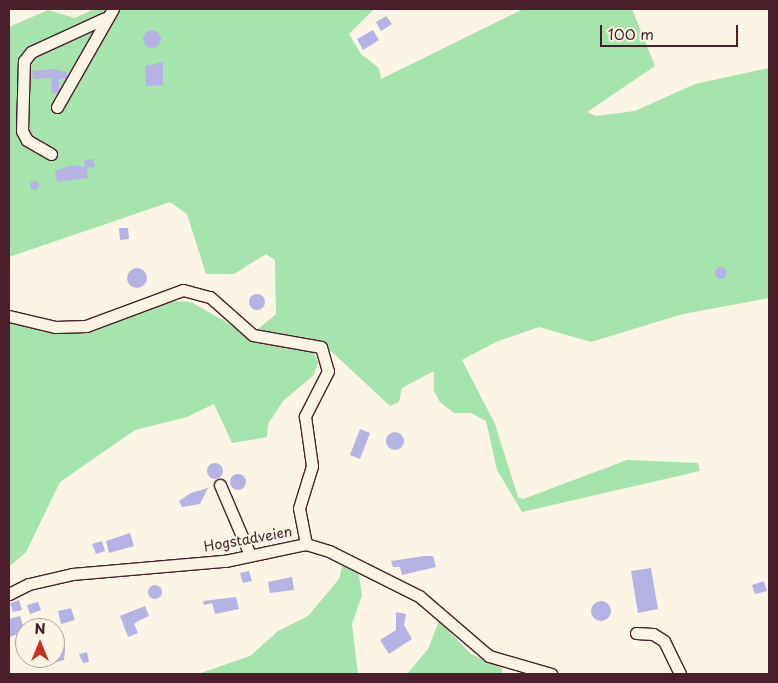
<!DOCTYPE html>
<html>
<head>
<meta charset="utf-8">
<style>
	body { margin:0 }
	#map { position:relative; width:778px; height:683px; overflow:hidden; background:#fcf5e5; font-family:"Playpen Sans",sans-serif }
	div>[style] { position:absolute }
	.green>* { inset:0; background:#a5e4ac }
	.building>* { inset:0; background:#b5b3e4 }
	.round { border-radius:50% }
	.roads { filter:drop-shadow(1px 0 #4a1f2b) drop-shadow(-1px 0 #4a1f2b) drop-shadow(0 1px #4a1f2b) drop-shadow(0 -1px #4a1f2b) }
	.minor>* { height:11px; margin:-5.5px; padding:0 5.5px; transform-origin:5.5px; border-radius:5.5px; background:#fcf5e5 }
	span { translate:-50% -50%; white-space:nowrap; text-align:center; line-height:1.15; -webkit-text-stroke:4px #fcf5e5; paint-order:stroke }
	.street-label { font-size:14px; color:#4a1f2b }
	.frame { position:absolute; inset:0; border:10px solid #4a1f2b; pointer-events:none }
	.north { position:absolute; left:15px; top:618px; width:50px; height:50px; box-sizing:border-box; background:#fcf5e5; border:1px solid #b59f9b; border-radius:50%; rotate:0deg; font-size:14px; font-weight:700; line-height:20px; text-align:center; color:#4a1f2b }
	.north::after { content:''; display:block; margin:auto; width:18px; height:22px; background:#c8321e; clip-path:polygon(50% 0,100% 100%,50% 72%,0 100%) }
	.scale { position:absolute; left:600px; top:25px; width:138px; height:22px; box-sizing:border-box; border:2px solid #4a1f2b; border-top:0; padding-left:6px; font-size:15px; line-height:18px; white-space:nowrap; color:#4a1f2b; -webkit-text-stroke:4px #fcf5e5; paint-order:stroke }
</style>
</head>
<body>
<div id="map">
	<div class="green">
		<div style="clip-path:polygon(94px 9px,374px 9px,349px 34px,361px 54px,379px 68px,381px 79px,523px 9px,632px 9px,655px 66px,587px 112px,596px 116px,635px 111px,695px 84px,769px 68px,769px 298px,683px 314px,591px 342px,539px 327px,496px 342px,462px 360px,495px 424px,518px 497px,523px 499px,627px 460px,698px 463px,700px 471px,522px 512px,497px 470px,486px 421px,471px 413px,454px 413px,440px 402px,434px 391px,434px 371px,402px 388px,399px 402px,390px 406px,332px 352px,319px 346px,314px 352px,318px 362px,314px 375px,283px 401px,268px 424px,267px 437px,232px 443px,214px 404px,187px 417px,135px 430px,60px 482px,26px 552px,9px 567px,9px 314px,68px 328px,172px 301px,191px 302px,250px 336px,276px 314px,275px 260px,266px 254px,234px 274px,206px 274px,187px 214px,170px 202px,9px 257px,9px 27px,48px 10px,75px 18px)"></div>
		<div style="clip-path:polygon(343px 562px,358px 569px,362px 595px,352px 624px,358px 674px,198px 674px,250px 656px,278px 631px,308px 616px,339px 579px)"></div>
		<div style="clip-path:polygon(439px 621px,471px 654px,502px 668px,502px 674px,407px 674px,428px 649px)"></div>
	</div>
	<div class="building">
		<div style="clip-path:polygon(386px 16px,392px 24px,381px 31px,376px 22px)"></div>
		<div class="round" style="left:143px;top:30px;width:18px;height:18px"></div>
		<div style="clip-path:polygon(373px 30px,379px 40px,363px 50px,357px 39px)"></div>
		<div style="clip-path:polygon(163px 62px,163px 85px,146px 86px,145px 66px)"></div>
		<div style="clip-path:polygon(52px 69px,67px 72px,67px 79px,59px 79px,59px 93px,51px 93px,52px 78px,33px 79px,32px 71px)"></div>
		<div style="clip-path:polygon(93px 159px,95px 167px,87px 168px,88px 178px,57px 182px,55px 171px,72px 165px,85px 167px,84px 160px)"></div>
		<div class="round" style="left:29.5px;top:180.5px;width:9px;height:9px"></div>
		<div style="clip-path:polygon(119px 228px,128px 228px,129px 239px,120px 240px)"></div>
		<div class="round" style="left:715px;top:267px;width:12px;height:12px"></div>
		<div class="round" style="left:127px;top:268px;width:20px;height:20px"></div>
		<div class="round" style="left:249px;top:294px;width:16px;height:16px"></div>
		<div style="clip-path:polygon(360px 429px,370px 433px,360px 459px,350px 455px)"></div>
		<div class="round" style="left:386px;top:432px;width:18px;height:18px"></div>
		<div class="round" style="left:207px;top:463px;width:16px;height:16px"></div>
		<div class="round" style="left:230px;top:474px;width:16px;height:16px"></div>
		<div style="clip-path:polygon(208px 488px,200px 504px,182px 507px,179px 501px,191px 493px)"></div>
		<div style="clip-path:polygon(130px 533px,134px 546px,109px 553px,106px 541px)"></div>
		<div style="clip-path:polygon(102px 541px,105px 551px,96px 554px,92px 544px)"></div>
		<div style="clip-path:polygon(424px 556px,433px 556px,436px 567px,402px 575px,400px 567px,393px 567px,391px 561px)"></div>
		<div style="clip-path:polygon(651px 568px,658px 609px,638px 613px,631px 571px)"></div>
		<div style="clip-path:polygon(249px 571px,252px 581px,243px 583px,240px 573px)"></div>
		<div style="clip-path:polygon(292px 577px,294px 590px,270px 593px,268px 582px)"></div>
		<div style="clip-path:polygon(764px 581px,767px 591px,755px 594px,752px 585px)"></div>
		<div class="round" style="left:148px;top:585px;width:14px;height:14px"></div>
		<div style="clip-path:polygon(236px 597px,239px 609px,215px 614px,212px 603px,204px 605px,203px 601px)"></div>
		<div style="clip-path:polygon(19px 600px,22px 610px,13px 612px,10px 603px)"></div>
		<div class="round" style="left:591px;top:601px;width:20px;height:20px"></div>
		<div style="clip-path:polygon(38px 602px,41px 610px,30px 614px,27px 605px)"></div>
		<div style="clip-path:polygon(145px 606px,149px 616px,138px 621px,134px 624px,138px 633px,128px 637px,120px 616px)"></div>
		<div style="clip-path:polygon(71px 608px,75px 620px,61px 624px,58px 611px)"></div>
		<div style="clip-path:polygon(396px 612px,406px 614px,404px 625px,412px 639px,389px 654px,380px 640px,396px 630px)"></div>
		<div style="clip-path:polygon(20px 616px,25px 632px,9px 637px,9px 619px)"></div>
		<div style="clip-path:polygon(55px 634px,62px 637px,65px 649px,64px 660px,53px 663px)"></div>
		<div style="clip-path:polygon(87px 652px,89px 662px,83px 663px,79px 654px)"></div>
	</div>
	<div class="roads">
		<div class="minor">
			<div style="left:57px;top:107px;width:113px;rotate:-60.3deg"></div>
			<div style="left:51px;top:154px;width:28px;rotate:-150deg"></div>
			<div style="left:27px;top:140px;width:10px;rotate:-119deg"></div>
			<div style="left:22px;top:131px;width:70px;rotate:-88.4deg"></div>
			<div style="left:24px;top:61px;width:11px;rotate:-52deg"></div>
			<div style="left:31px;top:52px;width:81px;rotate:-24.7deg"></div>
			<div style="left:9px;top:316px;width:47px;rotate:13.4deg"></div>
			<div style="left:55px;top:327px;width:31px;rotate:-2deg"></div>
			<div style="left:86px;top:326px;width:103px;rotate:-20.4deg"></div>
			<div style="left:183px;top:290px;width:28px;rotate:15deg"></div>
			<div style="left:210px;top:297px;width:57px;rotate:41.5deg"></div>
			<div style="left:253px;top:335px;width:69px;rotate:10deg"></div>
			<div style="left:321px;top:347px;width:25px;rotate:74deg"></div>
			<div style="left:328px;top:371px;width:51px;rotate:117.1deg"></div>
			<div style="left:305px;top:416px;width:50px;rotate:82deg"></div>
			<div style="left:312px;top:466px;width:44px;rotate:107.2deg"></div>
			<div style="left:299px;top:508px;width:37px;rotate:79deg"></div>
			<div style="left:220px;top:485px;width:76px;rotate:66.8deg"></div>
			<div style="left:9px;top:594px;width:22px;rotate:-27deg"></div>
			<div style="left:29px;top:584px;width:44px;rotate:-13.1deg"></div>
			<div style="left:72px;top:574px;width:154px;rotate:-4.9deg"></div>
			<div style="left:225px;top:561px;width:83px;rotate:-11.9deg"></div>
			<div style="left:306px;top:544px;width:24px;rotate:17deg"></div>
			<div style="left:329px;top:551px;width:101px;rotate:26.6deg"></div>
			<div style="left:419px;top:596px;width:92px;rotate:40.6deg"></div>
			<div style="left:489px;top:656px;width:65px;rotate:16.2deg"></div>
			<div style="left:636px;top:633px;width:17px;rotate:3deg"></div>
			<div style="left:653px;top:634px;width:13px;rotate:32deg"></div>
			<div style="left:664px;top:641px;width:37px;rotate:64deg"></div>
		</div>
	</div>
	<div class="street-label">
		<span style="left:248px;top:539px;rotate:-10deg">Hogstadveien</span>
	</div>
	<div class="frame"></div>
	<div class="north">N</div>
	<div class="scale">100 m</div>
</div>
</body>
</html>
